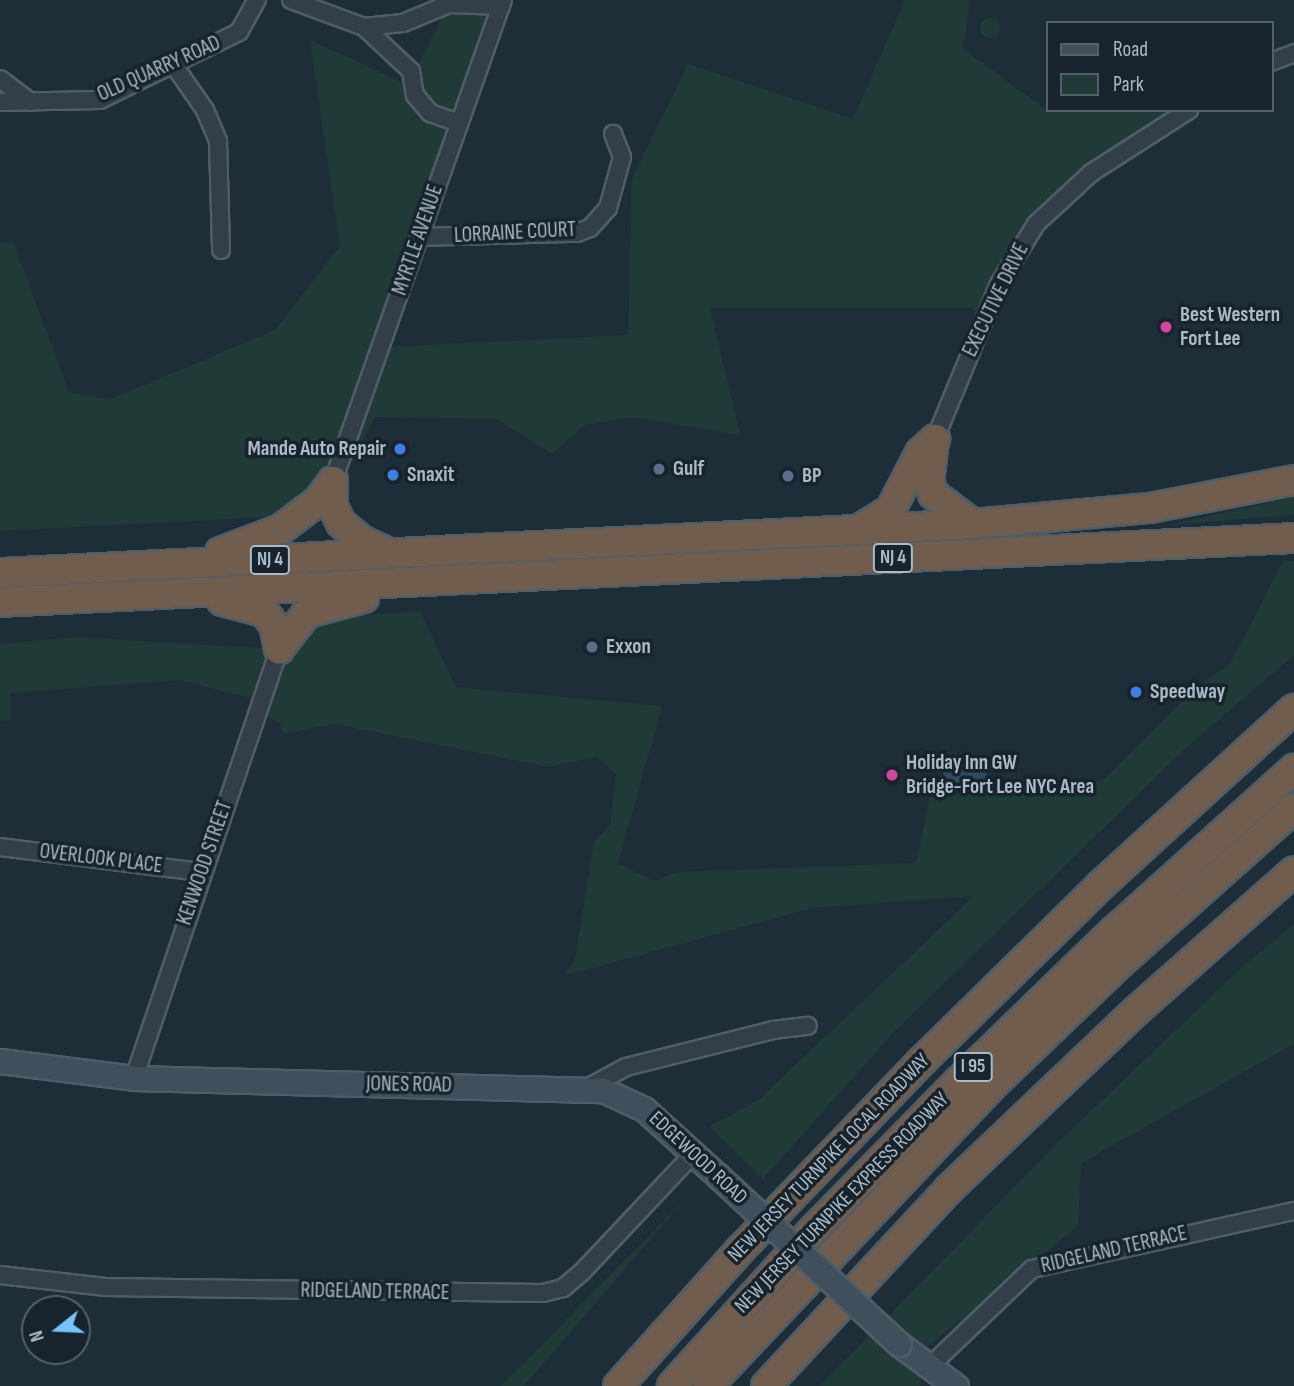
<!DOCTYPE html>
<html>
<head>
<meta charset="utf-8">
<style>
	body { margin:0 }
	#map { position:relative; width:1294px; height:1386px; overflow:hidden; background:#1e2e38; font-family:"Sofia Sans Condensed",sans-serif }
	div>[style] { position:absolute }
	.green>* { inset:0; background:#203a38 }
	.round { border-radius:50% }
	.water>* { inset:0; background:#2e4b5f }
	.roads { filter:drop-shadow(2px 0 #4f5d67) drop-shadow(-2px 0 #4f5d67) drop-shadow(0 2px #4f5d67) drop-shadow(0 -2px #4f5d67) }
	.street>* { height:16px; margin:-8px; padding:0 8px; transform-origin:8px; border-radius:8px; background:#323f49 }
	.secondary>* { height:23px; margin:-11.5px; padding:0 11.5px; transform-origin:11.5px; border-radius:11.5px; background:#3f4f5c }
	.highway>* { height:28px; margin:-14px; padding:0 14px; transform-origin:14px; border-radius:14px; background:#705d4e }
	.bridges { filter:drop-shadow(2px 0 #4f5d67) drop-shadow(-2px 0 #4f5d67) drop-shadow(0 2px #4f5d67) drop-shadow(0 -2px #4f5d67) }
	.secondary-bridge>* { height:23px; margin:-11.5px; padding:0 11.5px; transform-origin:11.5px; border-radius:11.5px; background:#3f4f5c }
	.dots>* { width:19px; height:19px; translate:-50% -50%; box-sizing:border-box; border:4px solid #17242d; border-radius:50% }
	span { translate:-50% -50%; white-space:nowrap; text-align:center; line-height:1.15; -webkit-text-stroke:7px #17242d; paint-order:stroke }
	.shield-label span { padding:2px 5px; background:#17242d; border:2px solid; border-radius:5px; -webkit-text-stroke-width:0 }
	.shield-label { font-size:19px; color:#abbac6; font-weight:700 }
	.street-label { font-size:21px; color:#abbac6 }
	.poi-label { font-size:21px; color:#abbac6; font-weight:700 }
	.left { translate:0 -50%; text-align:left }
	.right { translate:-100% -50%; text-align:right }
	.legend { position:absolute; left:1046px; top:21px; width:228px; height:91px; box-sizing:border-box; background:#17242d; border:2px solid #52606a; margin:0; padding:9px 12px; list-style:none; font-size:21px; color:#abbac6 }
	.legend li { display:flex; align-items:center; gap:14px; height:35px }
	.legend b { width:35px; border:2px solid #52606a }
	.north { position:absolute; left:21px; top:1295px; width:70px; height:70px; box-sizing:border-box; background:#17242d; border:2px solid #52606a; border-radius:50%; rotate:252deg; font-size:19px; font-weight:700; line-height:28px; text-align:center; color:#abbac6 }
	.north::after { content:''; display:block; margin:auto; width:24px; height:32px; background:#77c3ff; clip-path:polygon(50% 0,100% 100%,50% 72%,0 100%) }
</style>
</head>
<body>
<div id="map">
	<div class="green">
		<div style="clip-path:polygon(438px 0,499px 0,384px 347px,628px 335px,632px 179px,688px 64px,853px 119px,905px 0,970px 0,963px 49px,1047px 110px,1174px 110px,1179px 117px,1061px 197px,983px 319px,971px 308px,710px 308px,740px 435px,632px 417px,585px 425px,552px 454px,497px 419px,375px 417px,326px 514px,0 531px,0 243px,13px 242px,69px 392px,109px 400px,275px 330px,340px 246px,310px 40px,408px 85px,441px 19px)"></div>
		<div class="round" style="left:980px;top:18px;width:20px;height:20px"></div>
		<div style="clip-path:polygon(1294px 497px,1294px 515px,1168px 525px)"></div>
		<div style="clip-path:polygon(1283px 561px,1294px 561px,1294px 655px,1184px 750px,892px 1034px,763px 1179px,709px 1127px,757px 1101px,974px 896px,812px 908px,564px 976px,575px 959px,594px 842px,610px 826px,616px 774px,597px 757px,548px 767px,335px 724px,282px 734px,280px 724px,258px 710px,261px 701px,181px 680px,11px 693px,10px 721px,0 720px,0 644px,76px 637px,279px 649px,320px 623px,341px 617px,420px 611px,456px 687px,662px 706px,618px 863px,655px 881px,676px 872px,916px 863px,930px 797px,1102px 781px,1201px 683px,1230px 664px)"></div>
		<div style="clip-path:polygon(1294px 924px,1294px 1044px,1081px 1163px,1078px 1226px,927px 1347px,920px 1386px,820px 1386px,1055px 1145px,1243px 966px)"></div>
		<div style="clip-path:polygon(687px 1197px,524px 1386px,501px 1386px)"></div>
	</div>
	<div class="water">
		<div style="clip-path:polygon(985px 760px,987px 781px,944px 784px,943px 762px)"></div>
	</div>
	<div class="roads">
		<div class="street">
			<div style="left:291px;top:0;width:78px;rotate:20.3deg"></div>
			<div style="left:364px;top:27px;width:64px;rotate:43.1deg"></div>
			<div style="left:411px;top:71px;width:24px;rotate:81deg"></div>
			<div style="left:415px;top:95px;width:23px;rotate:50deg"></div>
			<div style="left:430px;top:113px;width:31px;rotate:19deg"></div>
			<div style="left:364px;top:27px;width:39px;rotate:-6deg"></div>
			<div style="left:403px;top:23px;width:50px;rotate:-22.4deg"></div>
			<div style="left:449px;top:4px;width:52px;rotate:2.2deg"></div>
			<div style="left:1271px;top:62px;width:25px;rotate:-21deg"></div>
			<div style="left:173px;top:64px;width:56px;rotate:55.2deg"></div>
			<div style="left:205px;top:110px;width:34px;rotate:67deg"></div>
			<div style="left:218px;top:141px;width:109px;rotate:88.4deg"></div>
			<div style="left:0;top:79px;width:38px;rotate:37deg"></div>
			<div style="left:0;top:102px;width:100px;rotate:-1.1deg"></div>
			<div style="left:100px;top:100px;width:155px;rotate:-26.1deg"></div>
			<div style="left:239px;top:32px;width:37px;rotate:-61deg"></div>
			<div style="left:419px;top:237px;width:158px;rotate:-1.5deg"></div>
			<div style="left:577px;top:233px;width:14px;rotate:-21deg"></div>
			<div style="left:590px;top:228px;width:27px;rotate:-48deg"></div>
			<div style="left:608px;top:208px;width:53px;rotate:-74.6deg"></div>
			<div style="left:622px;top:157px;width:25px;rotate:-111deg"></div>
			<div style="left:935px;top:439px;width:168px;rotate:-67.6deg"></div>
			<div style="left:999px;top:284px;width:70px;rotate:-58.3deg"></div>
			<div style="left:1036px;top:224px;width:75px;rotate:-42.8deg"></div>
			<div style="left:1091px;top:173px;width:117px;rotate:-32.7deg"></div>
			<div style="left:333px;top:481px;width:510px;rotate:-70.54deg"></div>
			<div style="left:0;top:847px;width:204px;rotate:7.1deg"></div>
			<div style="left:134px;top:1078px;width:453px;rotate:-71.3deg"></div>
			<div style="left:587px;top:1088px;width:44px;rotate:-28.3deg"></div>
			<div style="left:626px;top:1067px;width:152px;rotate:-14.1deg"></div>
			<div style="left:773px;top:1030px;width:35px;rotate:-7deg"></div>
			<div style="left:0;top:1275px;width:106px;rotate:6.5deg"></div>
			<div style="left:105px;top:1287px;width:438px;rotate:0.8deg"></div>
			<div style="left:543px;top:1293px;width:21px;rotate:-14deg"></div>
			<div style="left:563px;top:1288px;width:23px;rotate:-40deg"></div>
			<div style="left:581px;top:1273px;width:163px;rotate:-46.7deg"></div>
			<div style="left:929px;top:1367px;width:142px;rotate:-43.6deg"></div>
			<div style="left:1032px;top:1269px;width:268px;rotate:-12.5deg"></div>
		</div>
		<div class="secondary">
			<div style="left:0;top:1061px;width:135px;rotate:7.2deg"></div>
			<div style="left:134px;top:1078px;width:469px;rotate:1.5deg"></div>
			<div style="left:603px;top:1090px;width:45px;rotate:24.9deg"></div>
			<div style="left:644px;top:1109px;width:100px;rotate:42.2deg"></div>
			<div style="left:899px;top:1344px;width:71px;rotate:36.4deg"></div>
		</div>
		<div class="highway">
			<div style="left:934px;top:441px;width:38px;rotate:97deg"></div>
			<div style="left:929px;top:479px;width:16px;rotate:75deg"></div>
			<div style="left:933px;top:494px;width:50px;rotate:36.9deg"></div>
			<div style="left:333px;top:481px;width:26px;rotate:90deg"></div>
			<div style="left:333px;top:507px;width:18px;rotate:63deg"></div>
			<div style="left:341px;top:523px;width:26px;rotate:40deg"></div>
			<div style="left:361px;top:540px;width:31px;rotate:25deg"></div>
			<div style="left:858px;top:530px;width:39px;rotate:-32deg"></div>
			<div style="left:891px;top:509px;width:63px;rotate:-62.6deg"></div>
			<div style="left:920px;top:453px;width:21px;rotate:-43deg"></div>
			<div style="left:220px;top:552px;width:65px;rotate:-20.7deg"></div>
			<div style="left:281px;top:529px;width:46px;rotate:-37.1deg"></div>
			<div style="left:318px;top:501px;width:25px;rotate:-53deg"></div>
			<div style="left:0;top:573px;width:974px;rotate:-2.88deg"></div>
			<div style="left:973px;top:524px;width:178px;rotate:-5.2deg"></div>
			<div style="left:1150px;top:508px;width:147px;rotate:-11deg"></div>
			<div style="left:222px;top:601px;width:43px;rotate:14.7deg"></div>
			<div style="left:264px;top:612px;width:16px;rotate:52deg"></div>
			<div style="left:274px;top:625px;width:25px;rotate:78deg"></div>
			<div style="left:0;top:602px;width:1296px;rotate:-2.83deg"></div>
			<div style="left:279px;top:649px;width:46px;rotate:-52.1deg"></div>
			<div style="left:307px;top:613px;width:59px;rotate:-14.7deg"></div>
			<div style="left:618px;top:1386px;width:184px;rotate:-48.1deg"></div>
			<div style="left:741px;top:1249px;width:260px;rotate:-46.1deg"></div>
			<div style="left:921px;top:1062px;width:252px;rotate:-44.5deg"></div>
			<div style="left:1101px;top:885px;width:261px;rotate:-42.4deg"></div>
			<div style="left:672px;top:1386px;width:212px;rotate:-47.9deg"></div>
			<div style="left:814px;top:1229px;width:207px;rotate:-45.6deg"></div>
			<div style="left:959px;top:1081px;width:214px;rotate:-44.1deg"></div>
			<div style="left:1113px;top:932px;width:244px;rotate:-42deg"></div>
			<div style="left:708px;top:1386px;width:417px;rotate:-46.6deg"></div>
			<div style="left:995px;top:1083px;width:172px;rotate:-43.8deg"></div>
			<div style="left:1119px;top:964px;width:234px;rotate:-41.7deg"></div>
			<div style="left:766px;top:1386px;width:269px;rotate:-47.1deg"></div>
			<div style="left:949px;top:1189px;width:258px;rotate:-43.6deg"></div>
			<div style="left:1136px;top:1011px;width:211px;rotate:-41.5deg"></div>
		</div>
	</div>
	<div class="bridges">
		<div class="secondary-bridge">
			<div style="left:718px;top:1176px;width:247px;rotate:42.9deg"></div>
		</div>
	</div>
	<div class="dots">
		<div style="left:1166px;top:327px;background:#d1479c"></div>
		<div style="left:400px;top:449px;background:#3f7fe0"></div>
		<div style="left:659px;top:469px;background:#5c6f8a"></div>
		<div style="left:393px;top:475px;background:#3f7fe0"></div>
		<div style="left:788px;top:476px;background:#5c6f8a"></div>
		<div style="left:592px;top:647px;background:#5c6f8a"></div>
		<div style="left:1136px;top:692px;background:#3f7fe0"></div>
		<div style="left:892px;top:775px;background:#d1479c"></div>
	</div>
	<div class="shield-label">
		<span style="left:893px;top:558px">NJ 4</span>
		<span style="left:270px;top:560px">NJ 4</span>
		<span style="left:973px;top:1067px">I 95</span>
	</div>
	<div class="street-label">
		<span style="left:159px;top:69px;rotate:-24deg">OLD QUARRY ROAD</span>
		<span style="left:515px;top:233px;rotate:-3deg">LORRAINE COURT</span>
		<span style="left:418px;top:240px;rotate:-71deg">MYRTLE AVENUE</span>
		<span style="left:996px;top:300px;rotate:-64deg">EXECUTIVE DRIVE</span>
		<span style="left:101px;top:859px;rotate:7deg">OVERLOOK PLACE</span>
		<span style="left:205px;top:863px;rotate:-71deg">KENWOOD STREET</span>
		<span style="left:409px;top:1085px;rotate:1deg">JONES ROAD</span>
		<span style="left:698px;top:1158px;rotate:43deg">EDGEWOOD ROAD</span>
		<span style="left:829px;top:1158px;rotate:-46deg">NEW JERSEY TURNPIKE LOCAL ROADWAY</span>
		<span style="left:842px;top:1203px;rotate:-46deg">NEW JERSEY TURNPIKE EXPRESS ROADWAY</span>
		<span style="left:1114px;top:1250px;rotate:-13deg">RIDGELAND TERRACE</span>
		<span style="left:375px;top:1292px;rotate:1deg">RIDGELAND TERRACE</span>
	</div>
	<div class="poi-label">
		<span class="left" style="left:1180px;top:327px">Best Western<br>Fort Lee</span>
		<span class="right" style="left:386px;top:449px">Mande Auto Repair</span>
		<span class="left" style="left:673px;top:469px">Gulf</span>
		<span class="left" style="left:407px;top:475px">Snaxit</span>
		<span class="left" style="left:802px;top:476px">BP</span>
		<span class="left" style="left:606px;top:647px">Exxon</span>
		<span class="left" style="left:1150px;top:692px">Speedway</span>
		<span class="left" style="left:906px;top:775px">Holiday Inn GW<br>Bridge-Fort Lee NYC Area</span>
	</div>
	<ul class="legend">
	<li><b style="height:9px;background:#3f4f5c"></b>Road</li>
	<li><b style="height:19px;background:#203a38"></b>Park</li>
	</ul>
	<div class="north">N</div>
</div>
</body>
</html>
